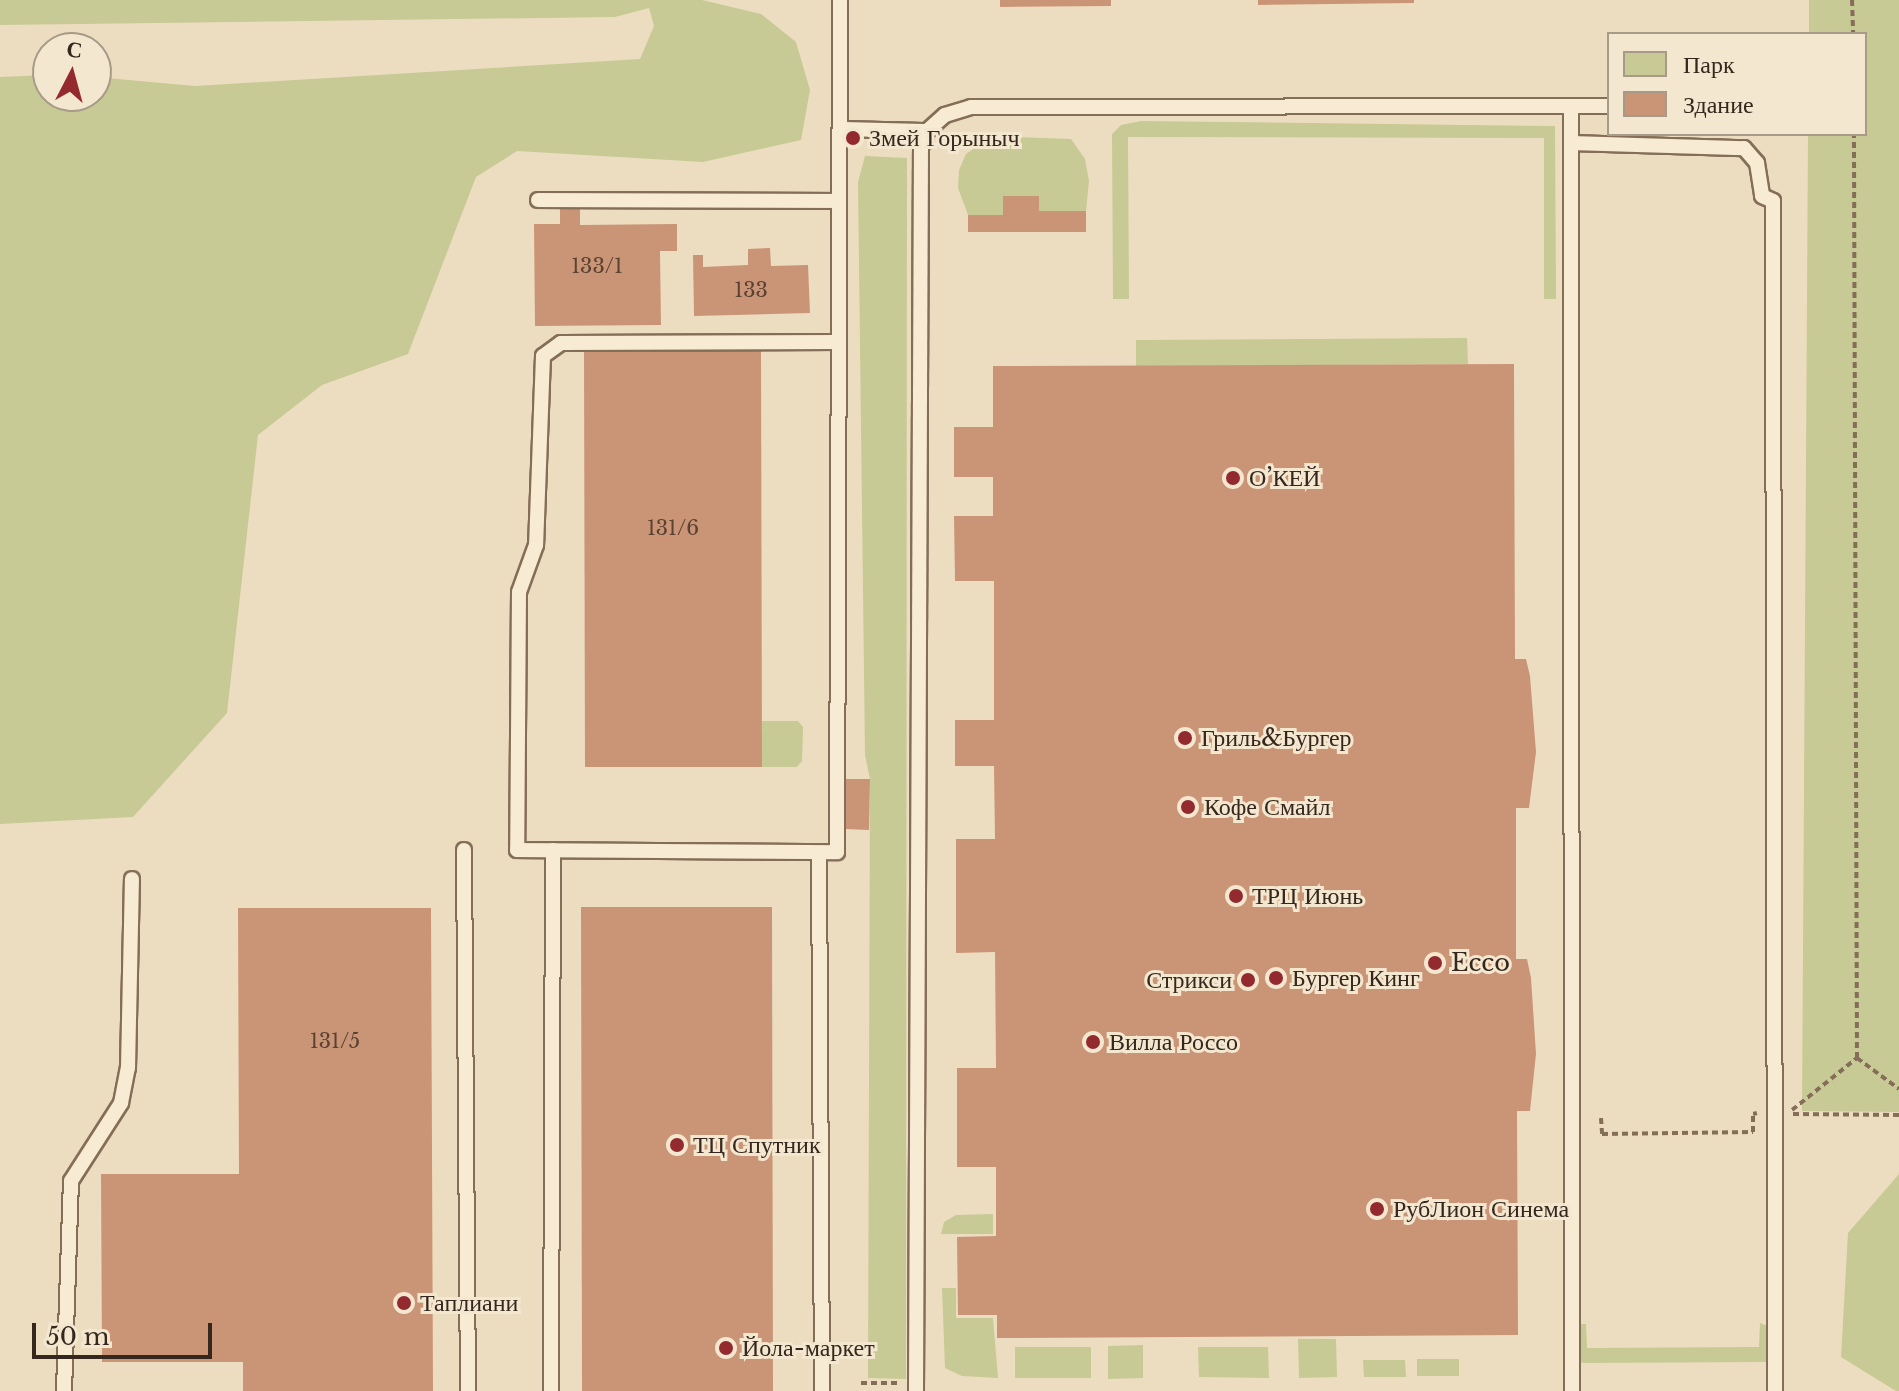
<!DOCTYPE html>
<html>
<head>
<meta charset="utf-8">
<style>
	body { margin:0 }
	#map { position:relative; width:1899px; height:1391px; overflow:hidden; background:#edddc0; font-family:"Libre Baskerville",serif }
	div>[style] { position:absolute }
	.green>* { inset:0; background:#c7ca94 }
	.building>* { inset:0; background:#ca9476 }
	.path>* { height:4px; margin-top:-2px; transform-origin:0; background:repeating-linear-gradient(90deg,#856e58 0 6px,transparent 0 10px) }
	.roads { filter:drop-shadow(2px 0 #856e58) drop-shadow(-2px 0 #856e58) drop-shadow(0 2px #856e58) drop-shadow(0 -2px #856e58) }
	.service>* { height:14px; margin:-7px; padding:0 7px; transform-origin:7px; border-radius:7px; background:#f8ebd3 }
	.dots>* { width:22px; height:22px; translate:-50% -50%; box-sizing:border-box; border:4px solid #f4e7cf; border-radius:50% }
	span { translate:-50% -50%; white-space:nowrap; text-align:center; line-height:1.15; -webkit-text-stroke:6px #f4e7cf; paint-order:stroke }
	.number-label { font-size:20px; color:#5a4233 }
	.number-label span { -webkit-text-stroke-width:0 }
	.poi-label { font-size:24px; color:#35271d }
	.left { translate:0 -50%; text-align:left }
	.right { translate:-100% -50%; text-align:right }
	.legend { position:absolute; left:1607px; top:32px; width:260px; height:104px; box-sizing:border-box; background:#f4e7cf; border:2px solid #a89a88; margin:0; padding:10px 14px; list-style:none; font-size:24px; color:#35271d }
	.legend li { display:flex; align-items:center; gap:16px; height:40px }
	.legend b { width:40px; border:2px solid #a89a88 }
	.north { position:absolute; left:32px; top:32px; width:80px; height:80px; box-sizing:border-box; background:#f4e7cf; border:2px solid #a89a88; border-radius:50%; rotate:6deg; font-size:22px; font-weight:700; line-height:32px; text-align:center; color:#35271d }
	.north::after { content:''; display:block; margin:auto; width:28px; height:36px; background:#932a30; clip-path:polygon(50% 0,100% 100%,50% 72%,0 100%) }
	.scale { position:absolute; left:32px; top:1323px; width:180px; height:36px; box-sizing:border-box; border:4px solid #35271d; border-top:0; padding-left:10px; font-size:24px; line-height:28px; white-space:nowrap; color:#35271d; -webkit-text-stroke:6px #f4e7cf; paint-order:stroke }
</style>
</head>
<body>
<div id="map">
	<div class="green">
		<div style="clip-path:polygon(0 0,702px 0,761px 14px,796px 42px,810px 90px,801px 140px,703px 162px,517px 151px,476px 177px,408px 354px,322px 385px,258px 435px,227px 713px,133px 817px,0 824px,0 77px,48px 75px,48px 96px,96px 96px,96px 77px,195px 86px,640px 59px,654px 26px,649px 8px,615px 17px,0 25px)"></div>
		<div style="clip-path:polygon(1809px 0,1899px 0,1899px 1112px,1802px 1111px,1808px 134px,1865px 134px,1865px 34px,1809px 34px)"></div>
		<div style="clip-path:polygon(1141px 121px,1555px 126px,1556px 299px,1544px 299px,1544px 138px,1128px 137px,1129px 299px,1113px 299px,1112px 134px,1121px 125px)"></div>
		<div style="clip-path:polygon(992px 136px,1071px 139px,1085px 159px,1089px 181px,1086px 211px,1039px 211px,1039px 196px,1004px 196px,1003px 215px,968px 215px,958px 188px,959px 170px,966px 154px)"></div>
		<div style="clip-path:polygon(865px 156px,907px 158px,906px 1379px,868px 1378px,870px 779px,865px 755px,858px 182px)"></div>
		<div style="clip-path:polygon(1467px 338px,1468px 364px,1136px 366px,1136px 340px)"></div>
		<div style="clip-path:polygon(762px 721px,798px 721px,803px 727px,802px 761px,797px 767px,762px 767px)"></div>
		<div style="clip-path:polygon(1899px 1174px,1899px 1391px,1896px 1391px,1841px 1357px,1848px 1233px)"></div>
		<div style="clip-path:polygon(993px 1214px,993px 1234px,941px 1234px,944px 1222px,956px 1215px)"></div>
		<div style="clip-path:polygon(942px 1288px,956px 1288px,956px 1318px,993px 1318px,998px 1378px,962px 1376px,945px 1368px)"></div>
		<div style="clip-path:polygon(1760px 1323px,1770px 1327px,1767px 1362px,1582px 1363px,1577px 1357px,1580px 1324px,1586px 1324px,1587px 1348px,1759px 1347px)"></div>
		<div style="clip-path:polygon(1298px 1339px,1336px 1339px,1337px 1377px,1299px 1378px)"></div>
		<div style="clip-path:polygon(1143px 1345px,1143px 1378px,1108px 1379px,1108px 1346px)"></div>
		<div style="clip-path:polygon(1015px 1347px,1091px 1347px,1091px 1378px,1015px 1378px)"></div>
		<div style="clip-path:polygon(1198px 1347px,1268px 1347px,1269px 1378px,1199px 1377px)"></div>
		<div style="clip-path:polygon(1417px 1359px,1459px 1359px,1459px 1376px,1417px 1376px)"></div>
		<div style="clip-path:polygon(1363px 1360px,1405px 1360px,1406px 1377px,1364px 1377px)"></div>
	</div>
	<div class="building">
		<div style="clip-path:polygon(1000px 0,1111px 0,1111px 6px,1000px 7px)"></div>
		<div style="clip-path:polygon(1258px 0,1414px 0,1414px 3px,1258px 5px)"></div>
		<div style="clip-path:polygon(1003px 196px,1039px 196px,1039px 211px,1086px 211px,1086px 232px,968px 232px,968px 215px,1003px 215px)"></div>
		<div style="clip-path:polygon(560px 207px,580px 207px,580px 225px,677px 224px,677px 251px,660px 251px,661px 325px,535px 326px,534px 224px,560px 224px)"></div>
		<div style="clip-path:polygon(770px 248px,771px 266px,808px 265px,810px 313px,694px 316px,693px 255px,703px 255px,703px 267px,748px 265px,748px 249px)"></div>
		<div style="clip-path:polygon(584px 350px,761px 350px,762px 767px,585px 767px)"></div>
		<div style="clip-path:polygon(1514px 364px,1515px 659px,1526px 659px,1530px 676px,1536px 752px,1529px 808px,1516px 808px,1516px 959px,1527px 959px,1531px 978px,1536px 1054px,1530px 1111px,1517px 1111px,1518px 1335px,997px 1338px,997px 1315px,958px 1315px,957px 1237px,996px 1236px,996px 1167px,957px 1167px,957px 1068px,996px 1068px,995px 952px,956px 953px,956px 839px,995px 839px,994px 766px,955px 766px,955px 720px,994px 720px,994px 581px,955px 581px,954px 516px,993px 516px,993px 477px,954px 477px,954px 427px,993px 427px,993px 366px)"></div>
		<div style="clip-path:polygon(845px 779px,870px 779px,869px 830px,845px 829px)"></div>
		<div style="clip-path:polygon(581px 907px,772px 907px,773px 1391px,582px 1391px)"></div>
		<div style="clip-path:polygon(238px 908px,431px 908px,433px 1391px,243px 1391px,243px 1362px,102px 1362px,101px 1174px,239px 1174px)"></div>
	</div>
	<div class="path">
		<div style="left:1852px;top:0;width:34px;rotate:88deg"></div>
		<div style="left:1857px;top:1058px;width:52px;rotate:36.4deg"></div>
		<div style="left:1792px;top:1110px;width:83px;rotate:-38.7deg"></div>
		<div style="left:1857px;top:1058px;width:924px;rotate:-90.19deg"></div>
		<div style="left:1793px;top:1114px;width:106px;rotate:0.5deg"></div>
		<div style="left:1601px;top:1118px;width:16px;rotate:86deg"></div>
		<div style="left:1602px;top:1134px;width:151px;rotate:-0.8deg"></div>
		<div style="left:1753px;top:1132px;width:18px;rotate:-90deg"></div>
		<div style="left:1753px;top:1114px;width:4px;rotate:-14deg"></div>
		<div style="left:861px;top:1383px;width:39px"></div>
	</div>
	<div class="roads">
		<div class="service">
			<div style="left:1571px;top:106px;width:1285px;rotate:89.96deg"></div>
			<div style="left:840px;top:129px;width:87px;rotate:1.3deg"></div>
			<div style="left:1571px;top:143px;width:173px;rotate:1.7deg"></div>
			<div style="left:1744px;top:148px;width:20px;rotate:49deg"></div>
			<div style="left:1757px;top:163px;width:33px;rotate:81deg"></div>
			<div style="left:1762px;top:196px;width:12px;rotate:24deg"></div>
			<div style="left:1773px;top:201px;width:1190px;rotate:89.9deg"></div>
			<div style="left:538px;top:200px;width:301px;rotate:0.2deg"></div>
			<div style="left:838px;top:342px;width:277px;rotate:179.8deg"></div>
			<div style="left:561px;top:343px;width:22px;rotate:144deg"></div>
			<div style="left:543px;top:356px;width:189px;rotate:92.1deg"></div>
			<div style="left:536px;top:545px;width:50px;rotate:109.9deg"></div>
			<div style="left:519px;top:592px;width:258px;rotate:90.4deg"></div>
			<div style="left:517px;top:850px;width:320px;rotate:0.4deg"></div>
			<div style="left:837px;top:852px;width:852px;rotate:-89.8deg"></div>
			<div style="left:464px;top:850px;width:541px;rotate:89.58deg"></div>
			<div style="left:819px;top:853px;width:538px;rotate:89.68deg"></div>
			<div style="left:64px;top:1391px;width:210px;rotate:-88.1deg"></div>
			<div style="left:71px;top:1181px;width:93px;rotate:-57.3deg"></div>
			<div style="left:121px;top:1103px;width:36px;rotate:-79deg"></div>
			<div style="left:128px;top:1068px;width:189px;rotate:-88.8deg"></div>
			<div style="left:551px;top:1391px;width:541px;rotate:-89.79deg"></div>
			<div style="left:916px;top:1391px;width:1243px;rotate:-89.77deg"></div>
			<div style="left:921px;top:148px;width:18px;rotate:-71deg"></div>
			<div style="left:927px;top:131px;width:24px;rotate:-42deg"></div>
			<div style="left:945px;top:115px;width:27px;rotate:-17deg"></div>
			<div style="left:971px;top:107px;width:638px;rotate:-0.09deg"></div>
		</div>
	</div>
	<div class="dots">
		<div style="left:853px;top:138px;background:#932a30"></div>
		<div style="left:1233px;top:478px;background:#932a30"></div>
		<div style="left:1185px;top:738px;background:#932a30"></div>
		<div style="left:1188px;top:807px;background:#932a30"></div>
		<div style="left:1236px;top:896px;background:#932a30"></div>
		<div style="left:1435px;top:963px;background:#932a30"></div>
		<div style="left:1276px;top:978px;background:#932a30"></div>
		<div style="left:1248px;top:980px;background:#932a30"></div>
		<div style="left:1093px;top:1042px;background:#932a30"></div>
		<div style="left:677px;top:1145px;background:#932a30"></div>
		<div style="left:1377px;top:1209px;background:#932a30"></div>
		<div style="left:404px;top:1303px;background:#932a30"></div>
		<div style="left:726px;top:1348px;background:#932a30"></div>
	</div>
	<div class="number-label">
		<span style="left:597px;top:266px">133/1</span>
		<span style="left:751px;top:290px">133</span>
		<span style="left:673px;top:528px">131/6</span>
		<span style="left:335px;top:1041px">131/5</span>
	</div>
	<div class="poi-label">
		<span class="left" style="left:869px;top:138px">Змей Горыныч</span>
		<span class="left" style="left:1249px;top:478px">О’КЕЙ</span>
		<span class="left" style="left:1201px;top:738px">Гриль&amp;Бургер</span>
		<span class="left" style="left:1204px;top:807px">Кофе Смайл</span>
		<span class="left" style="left:1252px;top:896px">ТРЦ Июнь</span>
		<span class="left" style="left:1451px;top:963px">Ecco</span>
		<span class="left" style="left:1292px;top:978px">Бургер Кинг</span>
		<span class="right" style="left:1232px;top:980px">Стрикси</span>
		<span class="left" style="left:1109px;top:1042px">Вилла Россо</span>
		<span class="left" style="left:693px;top:1145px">ТЦ Спутник</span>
		<span class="left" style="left:1393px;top:1209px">РубЛион Синема</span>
		<span class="left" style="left:420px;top:1303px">Таплиани</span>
		<span class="left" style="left:742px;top:1348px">Йола-маркет</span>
	</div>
	<ul class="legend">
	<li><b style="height:22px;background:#c7ca94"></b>Парк</li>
	<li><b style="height:22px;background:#ca9476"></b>Здание</li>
	</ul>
	<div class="north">С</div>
	<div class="scale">50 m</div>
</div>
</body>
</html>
